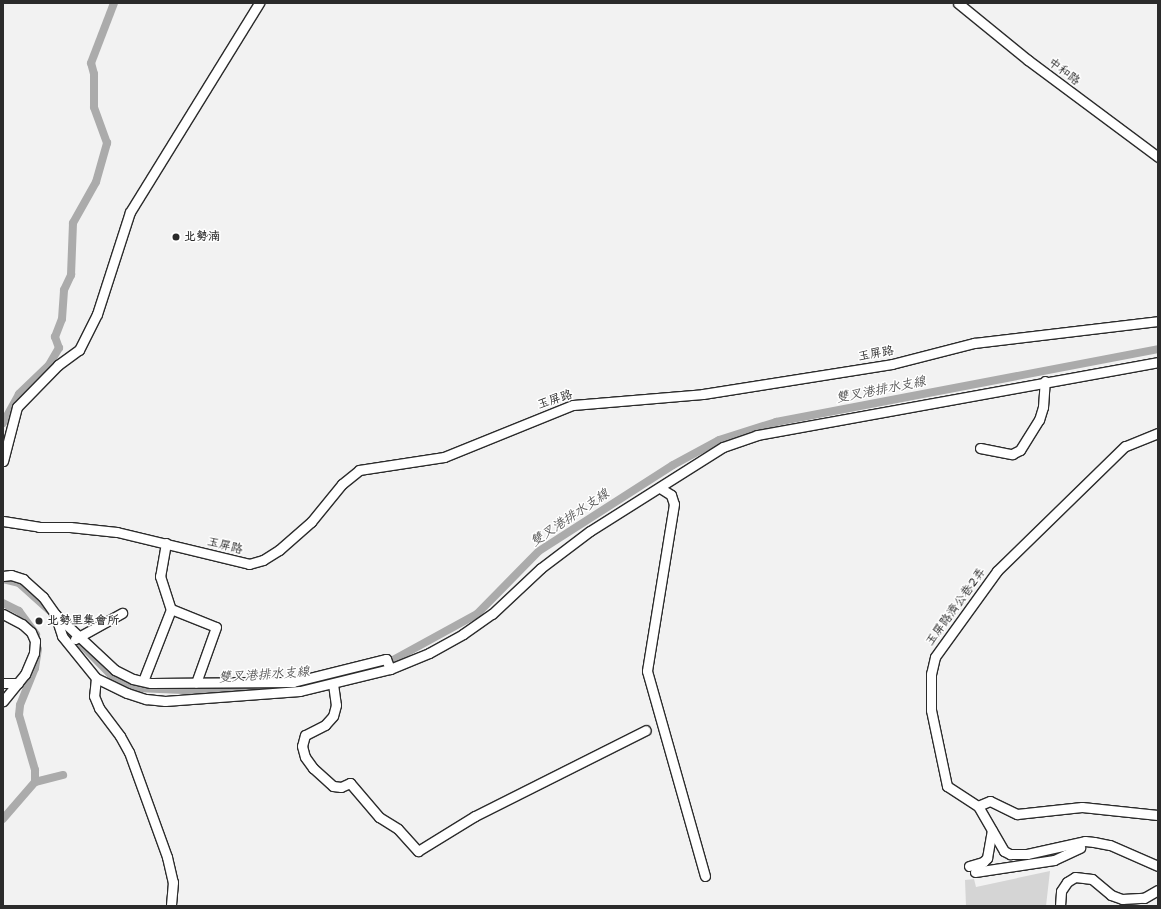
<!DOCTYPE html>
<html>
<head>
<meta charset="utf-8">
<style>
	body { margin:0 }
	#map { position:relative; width:1161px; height:909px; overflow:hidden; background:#f2f2f2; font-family:"Shantell Sans","LXGW WenKai TC",sans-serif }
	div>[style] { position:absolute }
	.green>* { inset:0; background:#d5d5d5 }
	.canal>* { height:8px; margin:-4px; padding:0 4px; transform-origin:4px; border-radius:4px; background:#ababab }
	.roads { filter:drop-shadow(1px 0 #2b2b2b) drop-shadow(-1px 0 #2b2b2b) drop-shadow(0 1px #2b2b2b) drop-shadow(0 -1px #2b2b2b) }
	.minor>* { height:9px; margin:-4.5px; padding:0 4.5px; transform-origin:4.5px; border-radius:4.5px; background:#fff }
	.dots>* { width:11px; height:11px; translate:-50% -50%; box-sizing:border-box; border:2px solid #fff; border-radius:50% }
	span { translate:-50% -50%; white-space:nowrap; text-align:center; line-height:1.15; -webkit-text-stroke:3px #fff; paint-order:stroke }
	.street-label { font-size:12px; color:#2b2b2b }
	.poi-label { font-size:12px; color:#2b2b2b; font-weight:700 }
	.left { translate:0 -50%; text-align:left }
	.water-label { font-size:13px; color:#585858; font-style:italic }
	.frame { position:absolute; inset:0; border:4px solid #2b2b2b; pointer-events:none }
</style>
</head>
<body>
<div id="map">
	<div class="green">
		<div style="clip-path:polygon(1050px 871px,1046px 906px,966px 906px,965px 880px,974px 879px,976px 887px)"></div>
	</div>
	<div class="canal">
		<div style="left:3px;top:423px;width:33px;rotate:-61deg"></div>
		<div style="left:19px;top:394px;width:42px;rotate:-44deg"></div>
		<div style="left:49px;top:365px;width:20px;rotate:-60deg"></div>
		<div style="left:59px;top:348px;width:12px;rotate:-110deg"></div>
		<div style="left:55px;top:337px;width:19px;rotate:-69deg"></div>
		<div style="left:62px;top:319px;width:29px;rotate:-86deg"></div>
		<div style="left:64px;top:290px;width:17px;rotate:-65deg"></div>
		<div style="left:71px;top:275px;width:52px;rotate:-87.8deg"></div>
		<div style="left:73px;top:223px;width:47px;rotate:-60.7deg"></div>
		<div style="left:96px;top:182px;width:41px;rotate:-74.2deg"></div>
		<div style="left:107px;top:143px;width:38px;rotate:-110deg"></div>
		<div style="left:94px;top:107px;width:33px;rotate:-90deg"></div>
		<div style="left:94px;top:74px;width:11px;rotate:-105deg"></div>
		<div style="left:91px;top:63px;width:64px;rotate:-69deg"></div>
		<div style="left:3px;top:579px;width:16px;rotate:14deg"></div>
		<div style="left:19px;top:583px;width:40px;rotate:42deg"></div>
		<div style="left:3px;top:603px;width:18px;rotate:27deg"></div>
		<div style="left:19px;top:611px;width:29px;rotate:54deg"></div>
		<div style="left:72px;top:635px;width:59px;rotate:45.7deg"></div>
		<div style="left:113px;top:677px;width:26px;rotate:25deg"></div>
		<div style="left:137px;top:688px;width:69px;rotate:2.5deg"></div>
		<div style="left:206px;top:691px;width:108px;rotate:-3.7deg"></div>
		<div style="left:350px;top:674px;width:35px;rotate:-15deg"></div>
		<div style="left:384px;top:665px;width:106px;rotate:-28.7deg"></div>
		<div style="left:477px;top:614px;width:88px;rotate:-45.5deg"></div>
		<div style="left:539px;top:551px;width:159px;rotate:-32.7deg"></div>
		<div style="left:673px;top:465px;width:52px;rotate:-28.5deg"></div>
		<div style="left:719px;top:440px;width:60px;rotate:-17.5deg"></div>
		<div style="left:776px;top:422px;width:389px;rotate:-10.8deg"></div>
		<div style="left:35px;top:782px;width:12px;rotate:-90deg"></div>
		<div style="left:35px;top:770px;width:57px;rotate:-106.2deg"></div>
		<div style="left:19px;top:715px;width:10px;rotate:-84deg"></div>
		<div style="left:20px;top:705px;width:40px;rotate:-68deg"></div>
		<div style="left:35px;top:668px;width:19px;rotate:-81deg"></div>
		<div style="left:3px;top:819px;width:49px;rotate:-49.1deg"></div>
		<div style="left:35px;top:782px;width:29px;rotate:-14deg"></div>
	</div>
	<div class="roads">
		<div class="minor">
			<div style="left:958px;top:3px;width:90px;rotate:39.2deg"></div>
			<div style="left:1028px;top:60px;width:162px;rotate:36.7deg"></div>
			<div style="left:1158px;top:433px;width:35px;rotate:158deg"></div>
			<div style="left:1125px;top:446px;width:179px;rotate:135.7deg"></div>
			<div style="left:997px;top:571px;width:106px;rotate:125.8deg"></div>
			<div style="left:935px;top:657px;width:17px;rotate:103deg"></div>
			<div style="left:931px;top:674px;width:36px;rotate:90deg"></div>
			<div style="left:931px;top:710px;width:78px;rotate:78.1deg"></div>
			<div style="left:947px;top:786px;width:37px;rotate:33deg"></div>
			<div style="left:978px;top:806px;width:52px;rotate:60deg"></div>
			<div style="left:1004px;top:851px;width:7px;rotate:27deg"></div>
			<div style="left:1010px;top:854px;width:17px"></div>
			<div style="left:1027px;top:854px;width:59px;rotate:-12.6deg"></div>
			<div style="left:1085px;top:841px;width:9px;rotate:6deg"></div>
			<div style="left:1094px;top:842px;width:16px;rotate:11deg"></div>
			<div style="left:1110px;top:845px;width:52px;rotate:23.6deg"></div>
			<div style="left:980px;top:448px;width:33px;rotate:11deg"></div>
			<div style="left:1012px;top:454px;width:9px;rotate:-27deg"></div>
			<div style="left:1020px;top:450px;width:36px;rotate:-58deg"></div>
			<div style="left:1039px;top:420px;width:14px;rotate:-73deg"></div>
			<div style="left:1043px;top:407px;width:26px;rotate:-86deg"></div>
			<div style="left:3px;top:461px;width:56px;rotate:-75.5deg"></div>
			<div style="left:17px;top:407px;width:59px;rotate:-45.7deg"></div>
			<div style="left:58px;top:365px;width:26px;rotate:-36deg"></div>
			<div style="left:79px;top:350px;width:40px;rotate:-63.4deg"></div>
			<div style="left:97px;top:314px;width:107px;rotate:-72.1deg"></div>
			<div style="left:130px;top:212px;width:246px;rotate:-58.3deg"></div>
			<div style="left:660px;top:488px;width:13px;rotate:32deg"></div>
			<div style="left:671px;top:495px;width:9px;rotate:72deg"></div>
			<div style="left:674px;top:504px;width:169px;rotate:99.2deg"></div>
			<div style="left:647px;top:671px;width:213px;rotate:74.2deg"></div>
			<div style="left:3px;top:521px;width:36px;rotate:9deg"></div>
			<div style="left:39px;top:527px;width:31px"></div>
			<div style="left:70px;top:527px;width:47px;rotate:6.1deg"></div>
			<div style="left:117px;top:532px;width:136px;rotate:13.6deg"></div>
			<div style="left:249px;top:564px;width:15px;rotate:-16deg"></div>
			<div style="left:263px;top:560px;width:19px;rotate:-32deg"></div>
			<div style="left:279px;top:550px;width:43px;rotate:-41.2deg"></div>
			<div style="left:311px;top:522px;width:49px;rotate:-50.8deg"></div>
			<div style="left:342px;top:484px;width:22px;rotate:-39deg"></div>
			<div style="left:359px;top:470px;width:86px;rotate:-8.7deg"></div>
			<div style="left:444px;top:457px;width:139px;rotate:-22deg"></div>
			<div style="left:573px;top:405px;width:130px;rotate:-4.8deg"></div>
			<div style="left:703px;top:394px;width:191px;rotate:-9deg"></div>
			<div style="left:892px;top:364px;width:85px;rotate:-14.4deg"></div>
			<div style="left:974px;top:343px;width:185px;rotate:-6.8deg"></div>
			<div style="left:166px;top:543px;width:34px;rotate:100deg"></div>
			<div style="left:160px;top:576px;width:35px;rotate:72deg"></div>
			<div style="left:171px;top:609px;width:48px;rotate:21.8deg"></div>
			<div style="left:216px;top:627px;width:59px;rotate:109.7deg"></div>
			<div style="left:3px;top:576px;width:8px;rotate:-7deg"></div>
			<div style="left:11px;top:575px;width:13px;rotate:18deg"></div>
			<div style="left:23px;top:579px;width:27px;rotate:42deg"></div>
			<div style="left:43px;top:597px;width:21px;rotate:55deg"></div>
			<div style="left:55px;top:614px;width:23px;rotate:72deg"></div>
			<div style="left:62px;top:636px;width:54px;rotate:51deg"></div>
			<div style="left:96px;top:678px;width:34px;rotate:26deg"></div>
			<div style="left:127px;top:693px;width:20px;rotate:18deg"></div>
			<div style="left:146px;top:699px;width:19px;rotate:6deg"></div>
			<div style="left:165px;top:701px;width:135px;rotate:-4.2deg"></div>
			<div style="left:300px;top:691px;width:93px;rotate:-13.7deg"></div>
			<div style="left:390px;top:669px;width:42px;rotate:-22.3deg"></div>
			<div style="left:429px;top:653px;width:39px;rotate:-29deg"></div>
			<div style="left:463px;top:634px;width:35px;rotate:-35deg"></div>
			<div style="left:492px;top:614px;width:67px;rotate:-43.2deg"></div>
			<div style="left:541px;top:568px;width:61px;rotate:-37.1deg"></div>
			<div style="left:590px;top:531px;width:157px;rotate:-32.3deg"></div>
			<div style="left:723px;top:447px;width:36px;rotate:-19deg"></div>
			<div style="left:757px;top:435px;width:408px;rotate:-10.3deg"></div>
			<div style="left:3px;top:614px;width:21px;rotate:28deg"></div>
			<div style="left:22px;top:624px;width:12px;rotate:42deg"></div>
			<div style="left:31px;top:632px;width:10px;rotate:66deg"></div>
			<div style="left:35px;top:641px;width:12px;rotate:95deg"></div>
			<div style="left:34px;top:653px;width:23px;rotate:113deg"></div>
			<div style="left:25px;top:674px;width:35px;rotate:129deg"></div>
			<div style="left:56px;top:615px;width:81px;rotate:43deg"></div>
			<div style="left:115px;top:670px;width:20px;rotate:27deg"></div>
			<div style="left:133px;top:679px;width:18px;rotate:13deg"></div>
			<div style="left:151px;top:683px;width:142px;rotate:-0.4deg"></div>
			<div style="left:293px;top:682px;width:96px;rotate:-13.9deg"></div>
			<div style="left:386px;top:659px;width:11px;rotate:68deg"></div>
			<div style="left:75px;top:639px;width:54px;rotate:-29deg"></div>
			<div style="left:96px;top:678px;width:18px;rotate:96deg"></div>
			<div style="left:94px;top:696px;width:13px;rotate:67deg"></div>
			<div style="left:99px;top:708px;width:35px;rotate:53deg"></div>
			<div style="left:120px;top:736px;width:18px;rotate:61deg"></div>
			<div style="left:129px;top:752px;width:112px;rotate:70.1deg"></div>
			<div style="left:167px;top:857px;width:26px;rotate:77deg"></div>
			<div style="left:173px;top:882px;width:24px;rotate:95deg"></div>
			<div style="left:143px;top:681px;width:77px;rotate:-68.7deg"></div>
			<div style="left:3px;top:683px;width:15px"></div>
			<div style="left:333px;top:684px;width:21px;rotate:82deg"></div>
			<div style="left:336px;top:705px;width:11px;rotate:105deg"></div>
			<div style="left:333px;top:716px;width:12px;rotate:132deg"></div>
			<div style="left:325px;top:725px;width:22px;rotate:153deg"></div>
			<div style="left:305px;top:735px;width:11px;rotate:105deg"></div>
			<div style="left:302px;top:746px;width:11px;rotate:75deg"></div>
			<div style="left:305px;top:757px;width:14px;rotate:54deg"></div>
			<div style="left:313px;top:768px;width:27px;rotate:42deg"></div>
			<div style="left:333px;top:786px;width:8px;rotate:7deg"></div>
			<div style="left:341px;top:787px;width:10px;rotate:-24deg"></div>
			<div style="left:350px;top:783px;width:45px;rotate:49.5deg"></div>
			<div style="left:379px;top:817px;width:22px;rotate:32deg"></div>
			<div style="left:398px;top:829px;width:30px;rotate:48deg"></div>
			<div style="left:418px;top:851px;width:67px;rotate:-31.6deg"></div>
			<div style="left:475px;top:816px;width:191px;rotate:-26.7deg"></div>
			<div style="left:978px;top:806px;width:13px;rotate:-23deg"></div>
			<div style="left:990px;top:801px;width:30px;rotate:26deg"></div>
			<div style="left:1017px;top:814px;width:65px;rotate:-6.1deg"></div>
			<div style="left:1082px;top:807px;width:76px;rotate:6deg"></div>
			<div style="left:969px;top:866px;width:15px;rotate:-16deg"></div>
			<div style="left:983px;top:862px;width:6px;rotate:-45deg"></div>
			<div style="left:987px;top:858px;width:28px;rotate:-80deg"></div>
			<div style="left:975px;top:872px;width:80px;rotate:-8.6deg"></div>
			<div style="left:1054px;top:860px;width:29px;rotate:-25deg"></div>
			<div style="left:1060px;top:906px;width:15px;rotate:-86deg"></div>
			<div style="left:1061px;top:891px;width:11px;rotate:-56deg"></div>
			<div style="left:1067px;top:882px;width:9px;rotate:-32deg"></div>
			<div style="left:1075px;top:877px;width:17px;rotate:7deg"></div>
			<div style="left:1092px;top:879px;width:25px;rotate:40deg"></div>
			<div style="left:1111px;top:895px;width:12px;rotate:20deg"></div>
			<div style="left:1122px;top:899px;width:22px;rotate:-3deg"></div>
			<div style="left:1144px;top:898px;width:16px;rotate:-30deg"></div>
		</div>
	</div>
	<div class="dots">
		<div style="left:176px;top:237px;background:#2b2b2b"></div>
		<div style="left:39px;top:621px;background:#2b2b2b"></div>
	</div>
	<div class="street-label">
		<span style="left:1064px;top:72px;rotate:37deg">中和路</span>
		<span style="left:876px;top:354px;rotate:-10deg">玉屏路</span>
		<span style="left:555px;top:400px;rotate:-18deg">玉屏路</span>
		<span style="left:225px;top:546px;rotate:14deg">玉屏路</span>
		<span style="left:956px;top:607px;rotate:-54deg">玉屏路濟公巷2弄</span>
	</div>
	<div class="poi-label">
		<span class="left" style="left:184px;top:237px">北勢湳</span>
		<span class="left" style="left:47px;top:621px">北勢里集會所</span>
	</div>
	<div class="water-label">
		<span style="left:881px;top:390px;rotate:-11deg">雙叉港排水支線</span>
		<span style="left:570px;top:518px;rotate:-34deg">雙叉港排水支線</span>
		<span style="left:264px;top:675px;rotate:-4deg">雙叉港排水支線</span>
	</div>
	<div class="frame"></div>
</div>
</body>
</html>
